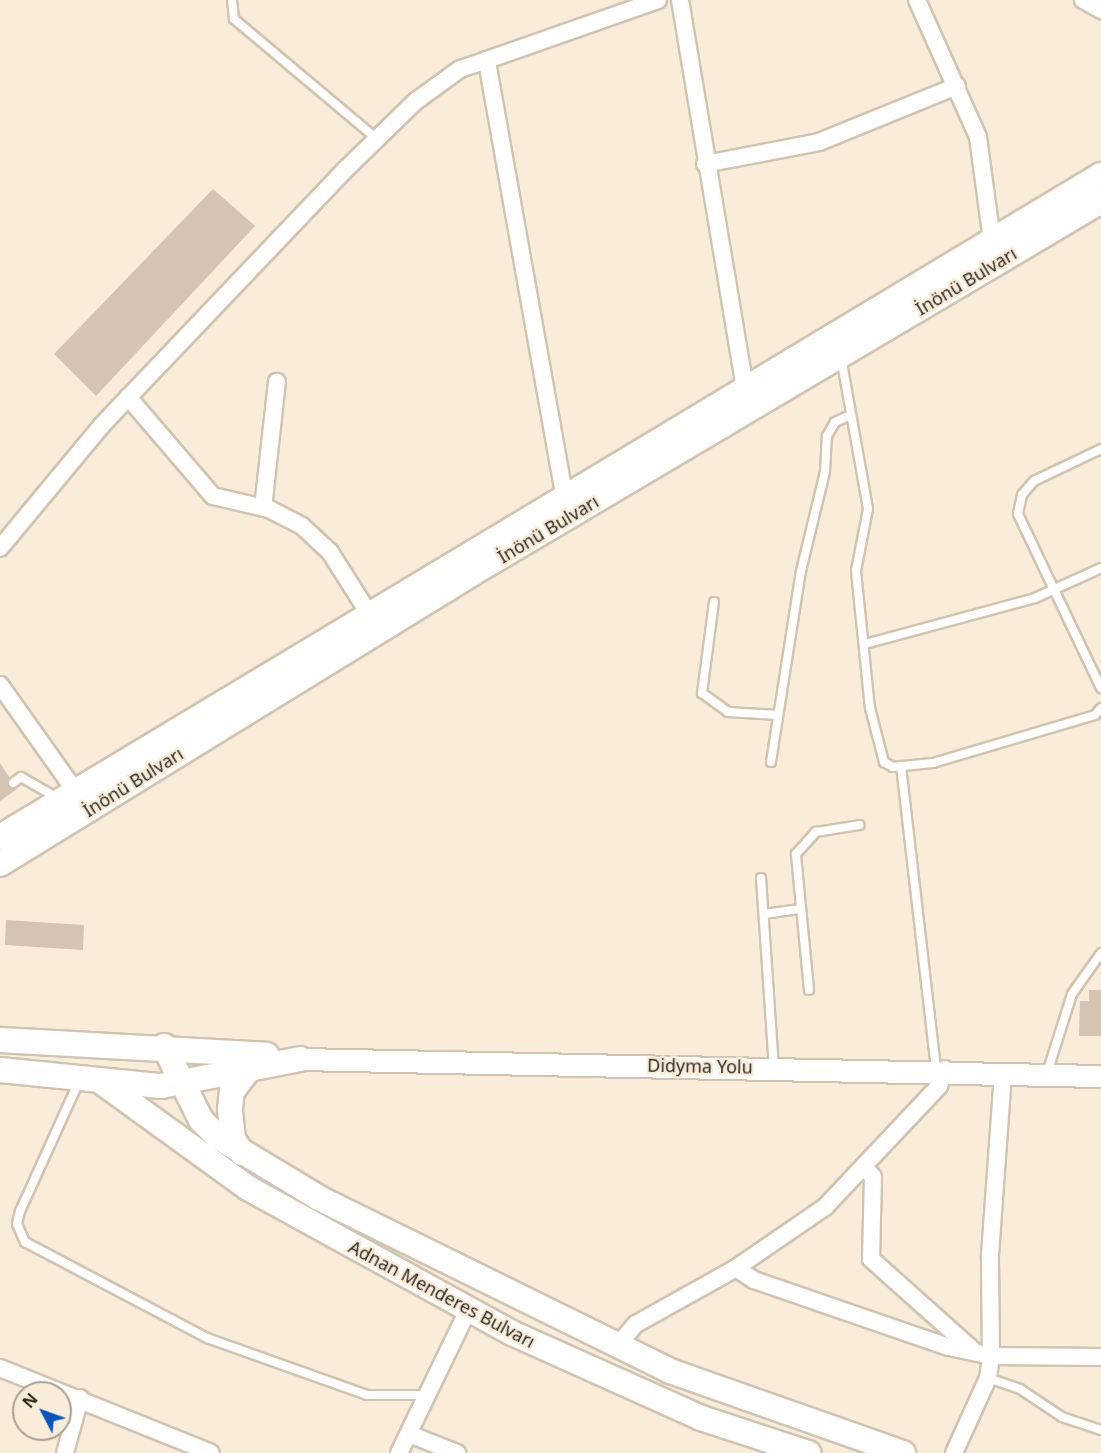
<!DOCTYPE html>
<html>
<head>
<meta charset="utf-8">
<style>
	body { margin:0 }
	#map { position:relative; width:1101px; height:1453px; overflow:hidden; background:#f9ecd9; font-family:"Noto Sans",sans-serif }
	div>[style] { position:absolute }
	.building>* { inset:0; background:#d5c4b4 }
	.roads { filter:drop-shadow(2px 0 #d0c4b1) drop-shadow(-2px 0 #d0c4b1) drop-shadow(0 2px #d0c4b1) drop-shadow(0 -2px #d0c4b1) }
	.service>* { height:8px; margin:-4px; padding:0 4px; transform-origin:4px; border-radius:4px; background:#fff }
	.minor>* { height:16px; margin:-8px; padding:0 8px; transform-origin:8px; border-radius:8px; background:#fff }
	.tertiary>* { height:21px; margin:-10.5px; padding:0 10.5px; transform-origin:10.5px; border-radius:10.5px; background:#fff }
	.secondary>* { height:24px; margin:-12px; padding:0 12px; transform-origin:12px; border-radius:12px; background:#fff }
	span { translate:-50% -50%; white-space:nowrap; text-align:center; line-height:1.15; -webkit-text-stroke:5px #f9ecd9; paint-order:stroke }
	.street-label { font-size:18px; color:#302b24 }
	.north { position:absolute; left:12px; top:1381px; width:60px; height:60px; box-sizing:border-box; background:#f9ecd9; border:2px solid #a99f91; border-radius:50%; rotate:311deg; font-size:16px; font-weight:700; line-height:24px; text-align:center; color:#302b24 }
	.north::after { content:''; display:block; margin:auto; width:21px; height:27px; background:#0855bf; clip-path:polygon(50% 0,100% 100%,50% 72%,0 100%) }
</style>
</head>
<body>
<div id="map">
	<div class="building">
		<div style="clip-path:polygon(213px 189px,255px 226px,96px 396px,54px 354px)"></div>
		<div style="clip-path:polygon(0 763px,10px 778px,8px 786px,17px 789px,0 801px)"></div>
		<div style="clip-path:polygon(6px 920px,84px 925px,83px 950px,5px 945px)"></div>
		<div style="clip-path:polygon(1089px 990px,1101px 990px,1101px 1036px,1079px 1036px,1080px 1001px,1089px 1001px)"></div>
	</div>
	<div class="roads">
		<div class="service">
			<div style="left:232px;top:0;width:19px;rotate:84deg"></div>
			<div style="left:234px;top:19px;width:187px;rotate:40deg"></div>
			<div style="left:841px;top:357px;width:154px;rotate:79.9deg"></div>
			<div style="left:868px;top:509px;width:63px;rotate:101deg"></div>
			<div style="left:856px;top:571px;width:138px;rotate:84.2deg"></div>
			<div style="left:870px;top:708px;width:56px;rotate:75.5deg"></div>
			<div style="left:884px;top:762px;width:10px;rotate:29deg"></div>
			<div style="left:893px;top:767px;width:40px;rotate:-5.7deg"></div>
			<div style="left:933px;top:763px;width:169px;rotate:-16.5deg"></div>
			<div style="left:1095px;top:715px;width:9px;rotate:-49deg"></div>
			<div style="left:1101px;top:449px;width:74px;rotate:154.5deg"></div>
			<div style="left:1034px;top:481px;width:18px;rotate:131deg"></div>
			<div style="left:1022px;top:495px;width:19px;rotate:102deg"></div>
			<div style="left:1018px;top:514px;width:193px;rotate:64.5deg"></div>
			<div style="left:714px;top:602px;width:92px;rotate:97.5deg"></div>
			<div style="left:702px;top:693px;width:32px;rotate:36deg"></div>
			<div style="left:728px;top:712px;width:50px;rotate:3.4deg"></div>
			<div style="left:865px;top:644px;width:176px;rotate:-15.1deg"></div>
			<div style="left:1035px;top:598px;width:72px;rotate:-24.4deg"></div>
			<div style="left:771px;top:762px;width:193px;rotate:-81.1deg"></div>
			<div style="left:801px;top:571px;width:102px;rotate:-76.4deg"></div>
			<div style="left:825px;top:472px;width:36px;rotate:-87deg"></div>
			<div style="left:827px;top:436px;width:16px;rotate:-60deg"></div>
			<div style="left:835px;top:422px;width:17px;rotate:-24deg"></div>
			<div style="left:901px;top:766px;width:305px;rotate:83.4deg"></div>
			<div style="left:13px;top:783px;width:10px;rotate:-37deg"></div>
			<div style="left:21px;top:777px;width:44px;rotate:30.1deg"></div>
			<div style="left:761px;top:878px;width:189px;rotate:86.1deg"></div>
			<div style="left:764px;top:914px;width:35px;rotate:-8deg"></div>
			<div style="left:809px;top:990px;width:137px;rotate:-95.5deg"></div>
			<div style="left:796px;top:854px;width:30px;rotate:-48deg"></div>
			<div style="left:816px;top:832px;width:44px;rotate:-9.2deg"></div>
			<div style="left:1047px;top:1073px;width:83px;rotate:-72.4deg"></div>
			<div style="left:1072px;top:994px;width:50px;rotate:-54.7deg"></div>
			<div style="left:80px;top:1079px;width:145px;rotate:114.4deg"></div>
			<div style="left:20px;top:1211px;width:13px;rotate:103deg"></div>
			<div style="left:17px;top:1224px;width:20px;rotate:66deg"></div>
			<div style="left:25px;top:1242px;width:206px;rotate:27.8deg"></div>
			<div style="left:207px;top:1338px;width:170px;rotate:19.6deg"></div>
			<div style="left:367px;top:1395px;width:59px"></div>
			<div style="left:988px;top:1378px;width:34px;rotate:19deg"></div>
			<div style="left:1020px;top:1389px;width:50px;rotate:33.7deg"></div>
			<div style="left:1062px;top:1417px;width:41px;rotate:18.4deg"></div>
		</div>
		<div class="minor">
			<div style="left:680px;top:0;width:393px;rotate:80.5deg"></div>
			<div style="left:917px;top:0;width:150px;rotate:66deg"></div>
			<div style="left:978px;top:137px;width:104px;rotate:82.3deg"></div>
			<div style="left:1083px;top:0;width:21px;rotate:29deg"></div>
			<div style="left:705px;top:164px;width:116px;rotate:-10.9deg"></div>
			<div style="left:819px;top:142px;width:149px;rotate:-22.1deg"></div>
			<div style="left:128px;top:397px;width:130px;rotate:49.4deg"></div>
			<div style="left:213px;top:496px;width:57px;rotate:13.1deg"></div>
			<div style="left:269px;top:509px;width:37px;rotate:27deg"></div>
			<div style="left:302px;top:526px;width:38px;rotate:43deg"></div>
			<div style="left:330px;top:552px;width:71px;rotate:57.7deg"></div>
			<div style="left:564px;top:494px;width:441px;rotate:-100.1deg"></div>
			<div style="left:487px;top:60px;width:181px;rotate:-19.3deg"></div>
			<div style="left:263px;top:508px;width:127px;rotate:-83.7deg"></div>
			<div style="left:0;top:548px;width:160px;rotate:-50.3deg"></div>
			<div style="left:102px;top:425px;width:355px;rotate:-46.4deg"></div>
			<div style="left:347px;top:168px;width:96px;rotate:-44.2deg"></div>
			<div style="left:416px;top:101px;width:54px;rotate:-36deg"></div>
			<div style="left:460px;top:69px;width:28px;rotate:-18deg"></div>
			<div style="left:0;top:685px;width:131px;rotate:54.6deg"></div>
			<div style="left:864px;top:1167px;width:13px;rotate:48deg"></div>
			<div style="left:873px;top:1177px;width:82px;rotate:91.4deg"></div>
			<div style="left:871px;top:1259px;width:138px;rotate:41.8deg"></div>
			<div style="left:736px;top:1268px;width:22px;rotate:34deg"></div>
			<div style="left:754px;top:1280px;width:206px;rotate:19deg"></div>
			<div style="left:949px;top:1347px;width:43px;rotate:12.1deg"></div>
			<div style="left:991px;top:1356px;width:110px;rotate:0.5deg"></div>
			<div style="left:616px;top:1347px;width:30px;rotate:-49deg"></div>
			<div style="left:636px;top:1324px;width:115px;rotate:-29.2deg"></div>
			<div style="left:736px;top:1268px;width:108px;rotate:-34.4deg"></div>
			<div style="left:825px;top:1207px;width:166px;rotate:-46.7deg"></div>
			<div style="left:939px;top:1086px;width:18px;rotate:-71deg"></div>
			<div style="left:0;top:1368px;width:227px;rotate:21.9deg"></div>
			<div style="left:409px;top:1434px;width:52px;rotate:21.6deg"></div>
			<div style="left:65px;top:1453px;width:57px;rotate:-74.7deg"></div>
			<div style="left:399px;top:1453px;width:159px;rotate:-64.2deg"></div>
			<div style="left:954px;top:1453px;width:82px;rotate:-65.6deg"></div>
			<div style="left:988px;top:1378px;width:22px;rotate:-82deg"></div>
			<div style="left:991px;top:1356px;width:101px;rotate:-90.6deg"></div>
			<div style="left:990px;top:1255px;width:183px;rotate:-85.9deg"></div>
		</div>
		<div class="tertiary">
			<div style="left:300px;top:1059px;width:801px;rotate:1.22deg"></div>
		</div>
		<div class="secondary">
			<div style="left:0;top:837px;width:1285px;rotate:-31.02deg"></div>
			<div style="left:0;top:864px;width:555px;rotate:-31.6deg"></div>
			<div style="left:473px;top:573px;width:730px;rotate:-30.64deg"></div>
			<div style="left:0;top:1040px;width:267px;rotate:3.2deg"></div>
			<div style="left:164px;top:1046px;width:83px;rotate:63.4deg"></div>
			<div style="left:201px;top:1120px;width:24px;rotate:45deg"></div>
			<div style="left:218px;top:1137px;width:118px;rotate:31.1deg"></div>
			<div style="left:319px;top:1198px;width:391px;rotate:26.2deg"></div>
			<div style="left:670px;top:1371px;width:247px;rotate:19.4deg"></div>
			<div style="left:0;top:1070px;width:162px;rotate:5.7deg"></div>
			<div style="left:161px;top:1086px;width:142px;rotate:-11deg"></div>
			<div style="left:103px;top:1083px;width:179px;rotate:35.9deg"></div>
			<div style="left:248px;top:1188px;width:301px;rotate:28.8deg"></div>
			<div style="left:512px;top:1333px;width:207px;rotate:24.2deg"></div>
			<div style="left:701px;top:1418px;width:113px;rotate:18.1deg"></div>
			<div style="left:242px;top:1153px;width:17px;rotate:-123deg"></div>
			<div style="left:233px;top:1139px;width:30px;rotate:-96deg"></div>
			<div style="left:230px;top:1109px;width:18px;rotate:-84deg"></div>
			<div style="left:232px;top:1091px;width:33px;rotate:-52deg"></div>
		</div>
	</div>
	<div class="street-label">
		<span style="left:966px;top:281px;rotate:-31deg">İnönü Bulvarı</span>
		<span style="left:548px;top:529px;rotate:-31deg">İnönü Bulvarı</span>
		<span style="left:133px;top:782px;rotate:-32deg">İnönü Bulvarı</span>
		<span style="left:700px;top:1066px;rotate:1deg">Didyma Yolu</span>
		<span style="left:442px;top:1294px;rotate:28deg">Adnan Menderes Bulvarı</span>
	</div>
	<div class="north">N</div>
</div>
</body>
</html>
